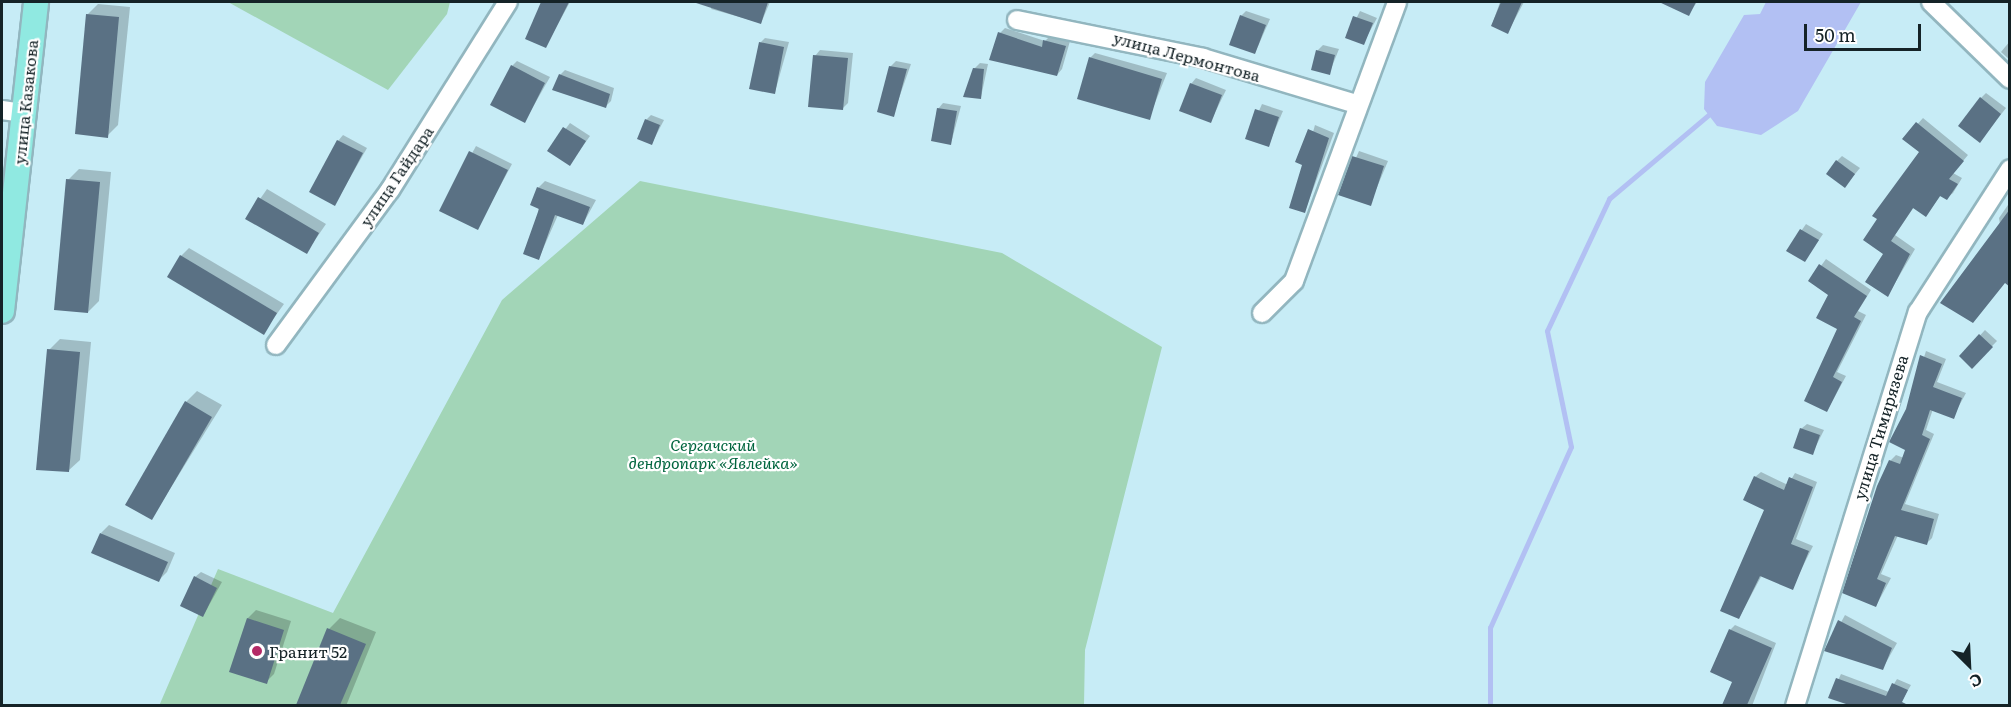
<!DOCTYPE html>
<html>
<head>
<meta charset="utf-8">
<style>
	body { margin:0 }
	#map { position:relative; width:2011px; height:707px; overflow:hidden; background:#c7ecf6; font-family:Literata,serif }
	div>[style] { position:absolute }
	.green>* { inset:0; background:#a2d5b7 }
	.water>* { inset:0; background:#b2c0f3 }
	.shadow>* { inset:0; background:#0003 }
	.stream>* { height:4.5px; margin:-2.25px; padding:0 2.25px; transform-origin:2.25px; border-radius:2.25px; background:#b2c0f3 }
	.building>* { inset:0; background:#5a7184 }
	.roads { filter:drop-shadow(2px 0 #92b6bf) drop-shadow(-2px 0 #92b6bf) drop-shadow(0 2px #92b6bf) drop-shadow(0 -2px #92b6bf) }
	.minor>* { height:18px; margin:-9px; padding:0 9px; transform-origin:9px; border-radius:9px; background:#fff }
	.major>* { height:24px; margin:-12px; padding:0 12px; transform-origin:12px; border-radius:12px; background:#90e9e1 }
	.dots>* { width:16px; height:16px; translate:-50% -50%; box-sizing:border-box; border:3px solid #fff; border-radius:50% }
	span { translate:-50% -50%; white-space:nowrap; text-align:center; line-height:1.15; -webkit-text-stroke:4.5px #fff; paint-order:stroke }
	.street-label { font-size:16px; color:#152327 }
	.park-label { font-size:16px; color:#00653e; font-style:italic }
	.poi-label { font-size:16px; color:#152327 }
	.left { translate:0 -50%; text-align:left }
	.frame { position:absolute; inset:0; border:3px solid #152327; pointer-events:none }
	.north { position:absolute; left:1939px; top:635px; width:60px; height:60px; -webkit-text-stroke:4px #fff; paint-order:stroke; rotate:156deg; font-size:16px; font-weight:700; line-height:24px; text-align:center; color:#152327 }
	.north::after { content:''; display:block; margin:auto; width:21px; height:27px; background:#152327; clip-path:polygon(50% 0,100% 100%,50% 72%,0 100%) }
	.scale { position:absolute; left:1804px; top:24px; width:117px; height:27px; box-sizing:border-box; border:3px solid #152327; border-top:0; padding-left:8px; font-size:18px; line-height:21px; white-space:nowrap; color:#152327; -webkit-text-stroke:4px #fff; paint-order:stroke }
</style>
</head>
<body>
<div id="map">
	<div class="green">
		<div style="clip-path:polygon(228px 2px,450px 2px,447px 14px,388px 90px)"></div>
		<div style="clip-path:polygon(640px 181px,1002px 253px,1162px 347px,1085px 650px,1084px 705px,159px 706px,218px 569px,333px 613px,502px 300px)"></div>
	</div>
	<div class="water">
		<div style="clip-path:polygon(1766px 2px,1861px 2px,1798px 111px,1761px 135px,1717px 126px,1704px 109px,1705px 82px,1744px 15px,1760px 14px)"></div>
	</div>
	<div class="shadow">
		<div style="clip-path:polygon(542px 2px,570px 2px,546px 46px,527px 38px)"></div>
		<div style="clip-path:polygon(713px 2px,770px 2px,761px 23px,711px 9px)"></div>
		<div style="clip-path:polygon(1500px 2px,1524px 2px,1508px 32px,1492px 25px)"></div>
		<div style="clip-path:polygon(1667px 2px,1697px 2px,1689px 14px)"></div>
		<div style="clip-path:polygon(98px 4px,130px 7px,118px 125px,107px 136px,87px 15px)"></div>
		<div style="clip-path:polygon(1246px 11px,1270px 19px,1255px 53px,1241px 16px)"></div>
		<div style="clip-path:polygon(1360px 11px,1377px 18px,1363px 44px,1347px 37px)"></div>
		<div style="clip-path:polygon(1005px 28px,1045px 41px,1050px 36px,1070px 41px,1062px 69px,1057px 75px,1000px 33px)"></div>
		<div style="clip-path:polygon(765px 38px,789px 42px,775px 92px,760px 43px)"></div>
		<div style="clip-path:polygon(2010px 41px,2010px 60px,2001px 52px)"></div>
		<div style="clip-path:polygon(1323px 45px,1339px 49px,1329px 74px,1317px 51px)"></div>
		<div style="clip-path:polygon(820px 50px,853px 53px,848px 103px,843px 108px,815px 56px)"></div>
		<div style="clip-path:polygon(1095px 53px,1167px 73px,1149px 118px,1090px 58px)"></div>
		<div style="clip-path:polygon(517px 61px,550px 77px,525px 121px,512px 66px)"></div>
		<div style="clip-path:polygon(896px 61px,911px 64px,893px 115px,890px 67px)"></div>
		<div style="clip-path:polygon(980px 63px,988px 64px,981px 97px,974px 69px)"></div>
		<div style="clip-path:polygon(565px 70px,614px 88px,611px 101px,605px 107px,560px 75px)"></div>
		<div style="clip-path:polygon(1196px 78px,1226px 90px,1211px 121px,1191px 84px)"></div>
		<div style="clip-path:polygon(1986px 93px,2006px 108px,1985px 135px,1981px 98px)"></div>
		<div style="clip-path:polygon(943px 103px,961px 106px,951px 143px,938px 109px)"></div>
		<div style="clip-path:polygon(1262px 104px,1283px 111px,1268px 146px,1247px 138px)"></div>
		<div style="clip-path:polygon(651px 115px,664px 120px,652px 143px,646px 120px)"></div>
		<div style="clip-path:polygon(1923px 118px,1968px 155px,1953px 173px,1962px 178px,1953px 193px,1947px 198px,1941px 195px,1926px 215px,1914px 207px,1895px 235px,1915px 249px,1888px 295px,1885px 253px,1921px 152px,1904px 139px)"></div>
		<div style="clip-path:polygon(570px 123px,590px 136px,570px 164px,549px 151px)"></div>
		<div style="clip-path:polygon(1315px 125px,1334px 133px,1305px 211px,1304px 164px)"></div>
		<div style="clip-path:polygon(343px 135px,367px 148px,335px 204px,338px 141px)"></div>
		<div style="clip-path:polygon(476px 146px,512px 164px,477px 229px,441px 210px)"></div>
		<div style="clip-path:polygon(1359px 151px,1388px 161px,1370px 204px,1340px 194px)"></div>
		<div style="clip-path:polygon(1842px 156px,1860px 168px,1845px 186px,1837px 161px)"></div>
		<div style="clip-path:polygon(79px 169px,111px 172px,99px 301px,88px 312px,68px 180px)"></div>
		<div style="clip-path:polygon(545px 181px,596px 200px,583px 224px,558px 215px,539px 258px,538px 188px)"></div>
		<div style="clip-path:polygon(267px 189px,326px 224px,306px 253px,247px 218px)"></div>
		<div style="clip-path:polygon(2010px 202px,2010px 285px,1999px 218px)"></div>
		<div style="clip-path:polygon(1806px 224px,1823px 234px,1805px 260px,1788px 250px)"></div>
		<div style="clip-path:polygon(189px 248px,284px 304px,263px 333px,181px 256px)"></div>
		<div style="clip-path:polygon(1826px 259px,1871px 290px,1858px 311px,1866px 315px,1837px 372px,1846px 376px,1827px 411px,1839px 328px,1830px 294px,1810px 281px)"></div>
		<div style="clip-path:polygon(1985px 330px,1997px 341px,1972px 367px,1961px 356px)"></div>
		<div style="clip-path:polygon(60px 339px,91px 342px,80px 460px,68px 471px,49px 350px)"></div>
		<div style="clip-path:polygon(1926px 351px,1946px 359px,1937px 382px,1966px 393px,1953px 417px,1933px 409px,1926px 430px,1934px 434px,1905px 504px,1939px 514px,1932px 538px,1927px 543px,1898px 535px,1881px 574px,1891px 578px,1876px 606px,1844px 592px,1890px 461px,1896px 455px,1904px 458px,1907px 450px,1907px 409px)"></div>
		<div style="clip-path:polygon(197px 391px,222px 405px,152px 518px,186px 402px)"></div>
		<div style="clip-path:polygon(1807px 424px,1824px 430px,1812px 454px,1801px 429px)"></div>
		<div style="clip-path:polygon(1761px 472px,1788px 485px,1795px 473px,1817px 482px,1796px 539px,1813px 546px,1792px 588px,1762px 575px,1739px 618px,1766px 509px,1755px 477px)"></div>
		<div style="clip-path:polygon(109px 525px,175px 553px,167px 572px,159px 580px,101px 533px)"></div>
		<div style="clip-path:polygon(201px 572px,222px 582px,203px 616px,195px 577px)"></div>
		<div style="clip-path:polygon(256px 610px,291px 621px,274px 674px,266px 682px,231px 671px,248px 618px)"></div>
		<div style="clip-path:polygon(1845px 615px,1897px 643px,1883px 668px,1826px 650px)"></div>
		<div style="clip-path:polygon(340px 618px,376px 632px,346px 706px,297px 706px,329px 629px)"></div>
		<div style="clip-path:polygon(1735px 625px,1776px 643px,1752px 706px,1724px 706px,1734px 681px,1730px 630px)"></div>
		<div style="clip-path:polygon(1841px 674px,1889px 692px,1897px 679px,1911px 685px,1901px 702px,1892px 698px,1888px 706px,1857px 706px,1830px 697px)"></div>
	</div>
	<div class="stream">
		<div style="left:1490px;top:706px;width:78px;rotate:-90deg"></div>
		<div style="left:1490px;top:628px;width:198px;rotate:-65.9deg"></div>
		<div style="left:1571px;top:447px;width:118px;rotate:-101.7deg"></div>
		<div style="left:1547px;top:331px;width:146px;rotate:-64.8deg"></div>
		<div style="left:1609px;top:199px;width:136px;rotate:-40.2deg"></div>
	</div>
	<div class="building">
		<div style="clip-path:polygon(541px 2px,569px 2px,546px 48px,525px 39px)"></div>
		<div style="clip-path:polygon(693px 2px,768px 2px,761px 24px)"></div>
		<div style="clip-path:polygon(1501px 2px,1522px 2px,1508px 34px,1491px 26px)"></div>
		<div style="clip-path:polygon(1659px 2px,1696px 2px,1689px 16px)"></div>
		<div style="clip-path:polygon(86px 14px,119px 17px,108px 138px,75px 134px)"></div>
		<div style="clip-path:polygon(1240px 15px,1266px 25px,1255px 54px,1229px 45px)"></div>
		<div style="clip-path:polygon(1353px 16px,1373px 23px,1364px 45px,1345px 38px)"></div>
		<div style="clip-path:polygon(998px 32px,1042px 47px,1043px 40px,1066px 46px,1057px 76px,989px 60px)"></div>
		<div style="clip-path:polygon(759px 42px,784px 47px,775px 94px,749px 89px)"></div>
		<div style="clip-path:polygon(1316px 50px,1335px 55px,1330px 75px,1311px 70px)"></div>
		<div style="clip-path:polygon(813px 55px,848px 58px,843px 110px,808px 107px)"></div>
		<div style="clip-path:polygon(1089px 57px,1162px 79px,1150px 120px,1077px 99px)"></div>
		<div style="clip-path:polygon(511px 65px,545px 83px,525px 123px,490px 105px)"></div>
		<div style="clip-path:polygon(889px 66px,907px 69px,894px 117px,877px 112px)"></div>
		<div style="clip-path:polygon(973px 68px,984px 69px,981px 99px,963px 97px)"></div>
		<div style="clip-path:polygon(559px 74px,610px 94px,606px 108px,552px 90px)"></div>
		<div style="clip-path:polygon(1190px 83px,1222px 95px,1211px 123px,1179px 111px)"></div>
		<div style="clip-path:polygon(1980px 97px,2001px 114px,1980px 143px,1958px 126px)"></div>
		<div style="clip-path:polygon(937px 108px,957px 111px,951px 145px,931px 141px)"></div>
		<div style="clip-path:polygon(1255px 109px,1279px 117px,1269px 147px,1245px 139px)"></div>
		<div style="clip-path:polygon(645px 119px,660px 125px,652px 145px,637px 139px)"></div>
		<div style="clip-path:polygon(1916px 122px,1964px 161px,1949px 179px,1958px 184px,1947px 200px,1940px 196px,1926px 217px,1913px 208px,1891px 241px,1910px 254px,1888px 297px,1865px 282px,1883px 254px,1863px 240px,1877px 219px,1872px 216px,1919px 152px,1902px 139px)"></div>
		<div style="clip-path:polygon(563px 127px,586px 141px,570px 166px,547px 151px)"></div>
		<div style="clip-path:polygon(1308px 129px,1329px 138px,1305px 213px,1289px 208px,1302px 165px,1295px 162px)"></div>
		<div style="clip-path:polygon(337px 140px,363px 153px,335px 206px,309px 192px)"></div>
		<div style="clip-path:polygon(469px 151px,508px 170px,478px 230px,439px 211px)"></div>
		<div style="clip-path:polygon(1352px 156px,1384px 166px,1371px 206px,1338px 195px)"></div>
		<div style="clip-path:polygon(1836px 160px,1855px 174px,1845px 188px,1826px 174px)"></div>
		<div style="clip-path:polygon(66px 179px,100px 182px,88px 313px,54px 310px)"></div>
		<div style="clip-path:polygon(537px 187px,590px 207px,583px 225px,555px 215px,539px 260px,523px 254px,539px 209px,530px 205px)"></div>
		<div style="clip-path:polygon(258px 197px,319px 233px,307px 254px,245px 219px)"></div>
		<div style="clip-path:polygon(2010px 209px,2010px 287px,2005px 283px,1973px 323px,1940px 303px)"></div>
		<div style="clip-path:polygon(1800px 229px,1819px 240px,1805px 262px,1786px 251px)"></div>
		<div style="clip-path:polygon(180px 255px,277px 313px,264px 335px,167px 277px)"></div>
		<div style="clip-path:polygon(1819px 264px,1867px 296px,1854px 317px,1861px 321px,1833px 377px,1842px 382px,1827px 412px,1804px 401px,1837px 329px,1816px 318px,1828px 295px,1808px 281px)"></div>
		<div style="clip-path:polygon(1979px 334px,1993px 347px,1972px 369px,1959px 356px)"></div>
		<div style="clip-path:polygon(47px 349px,80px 352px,69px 472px,36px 470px)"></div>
		<div style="clip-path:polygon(1920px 355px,1942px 364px,1933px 387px,1962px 398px,1954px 419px,1930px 410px,1922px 435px,1930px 439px,1901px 510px,1934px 519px,1927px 545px,1895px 536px,1877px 579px,1886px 583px,1876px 607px,1842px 593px,1877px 486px,1889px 460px,1900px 464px,1905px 450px,1889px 442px,1906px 409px)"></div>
		<div style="clip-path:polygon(185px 401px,212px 417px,152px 520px,125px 505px)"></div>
		<div style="clip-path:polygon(1800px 428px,1820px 435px,1813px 455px,1793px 448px)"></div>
		<div style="clip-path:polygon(1754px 476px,1784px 490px,1789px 477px,1813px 487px,1791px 544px,1809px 551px,1793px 590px,1760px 576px,1739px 619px,1720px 611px,1764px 510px,1743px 500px)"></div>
		<div style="clip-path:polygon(100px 533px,168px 562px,159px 582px,91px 553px)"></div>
		<div style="clip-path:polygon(194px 576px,217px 588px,203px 617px,180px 606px)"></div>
		<div style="clip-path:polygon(247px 618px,284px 630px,267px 684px,229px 672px)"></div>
		<div style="clip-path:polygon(1838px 620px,1892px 648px,1883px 670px,1824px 651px)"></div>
		<div style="clip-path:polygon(327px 628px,366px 644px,340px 705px,296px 705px)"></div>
		<div style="clip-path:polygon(1729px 629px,1772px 648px,1747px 705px,1722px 705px,1732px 682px,1710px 672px)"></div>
		<div style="clip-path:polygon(1836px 678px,1886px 696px,1892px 683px,1908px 690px,1902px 702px,1908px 705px,1849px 705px,1828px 698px)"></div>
	</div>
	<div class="roads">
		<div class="minor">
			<div style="left:1931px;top:2px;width:110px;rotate:44.3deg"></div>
			<div style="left:1017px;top:20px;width:190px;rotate:11.5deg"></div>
			<div style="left:1203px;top:58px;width:160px;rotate:16.7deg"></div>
			<div style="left:2px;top:110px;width:22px;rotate:8deg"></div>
			<div style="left:1262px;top:313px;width:45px;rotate:-45deg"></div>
			<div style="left:1294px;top:281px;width:297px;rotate:-69.7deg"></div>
			<div style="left:276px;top:345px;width:192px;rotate:-53.7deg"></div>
			<div style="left:390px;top:190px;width:222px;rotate:-57.9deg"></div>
			<div style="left:1795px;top:706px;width:413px;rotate:-72.7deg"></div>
			<div style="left:1918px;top:312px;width:170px;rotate:-57.2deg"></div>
		</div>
		<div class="major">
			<div style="left:2px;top:311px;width:311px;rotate:-83.7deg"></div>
		</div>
	</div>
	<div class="dots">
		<div style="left:257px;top:651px;background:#b42a67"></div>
	</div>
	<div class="street-label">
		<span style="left:1187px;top:56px;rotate:15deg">улица Лермонтова</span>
		<span style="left:25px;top:102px;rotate:-84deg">улица Казакова</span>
		<span style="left:396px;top:176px;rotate:-56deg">улица Гайдара</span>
		<span style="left:1880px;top:427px;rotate:-73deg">улица Тимирязева</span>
	</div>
	<div class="park-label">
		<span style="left:713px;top:453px">Сергачский<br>дендропарк «Явлейка»</span>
	</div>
	<div class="poi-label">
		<span class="left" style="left:269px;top:651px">Гранит 52</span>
	</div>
	<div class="frame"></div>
	<div class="north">С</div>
	<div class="scale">50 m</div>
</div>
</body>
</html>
